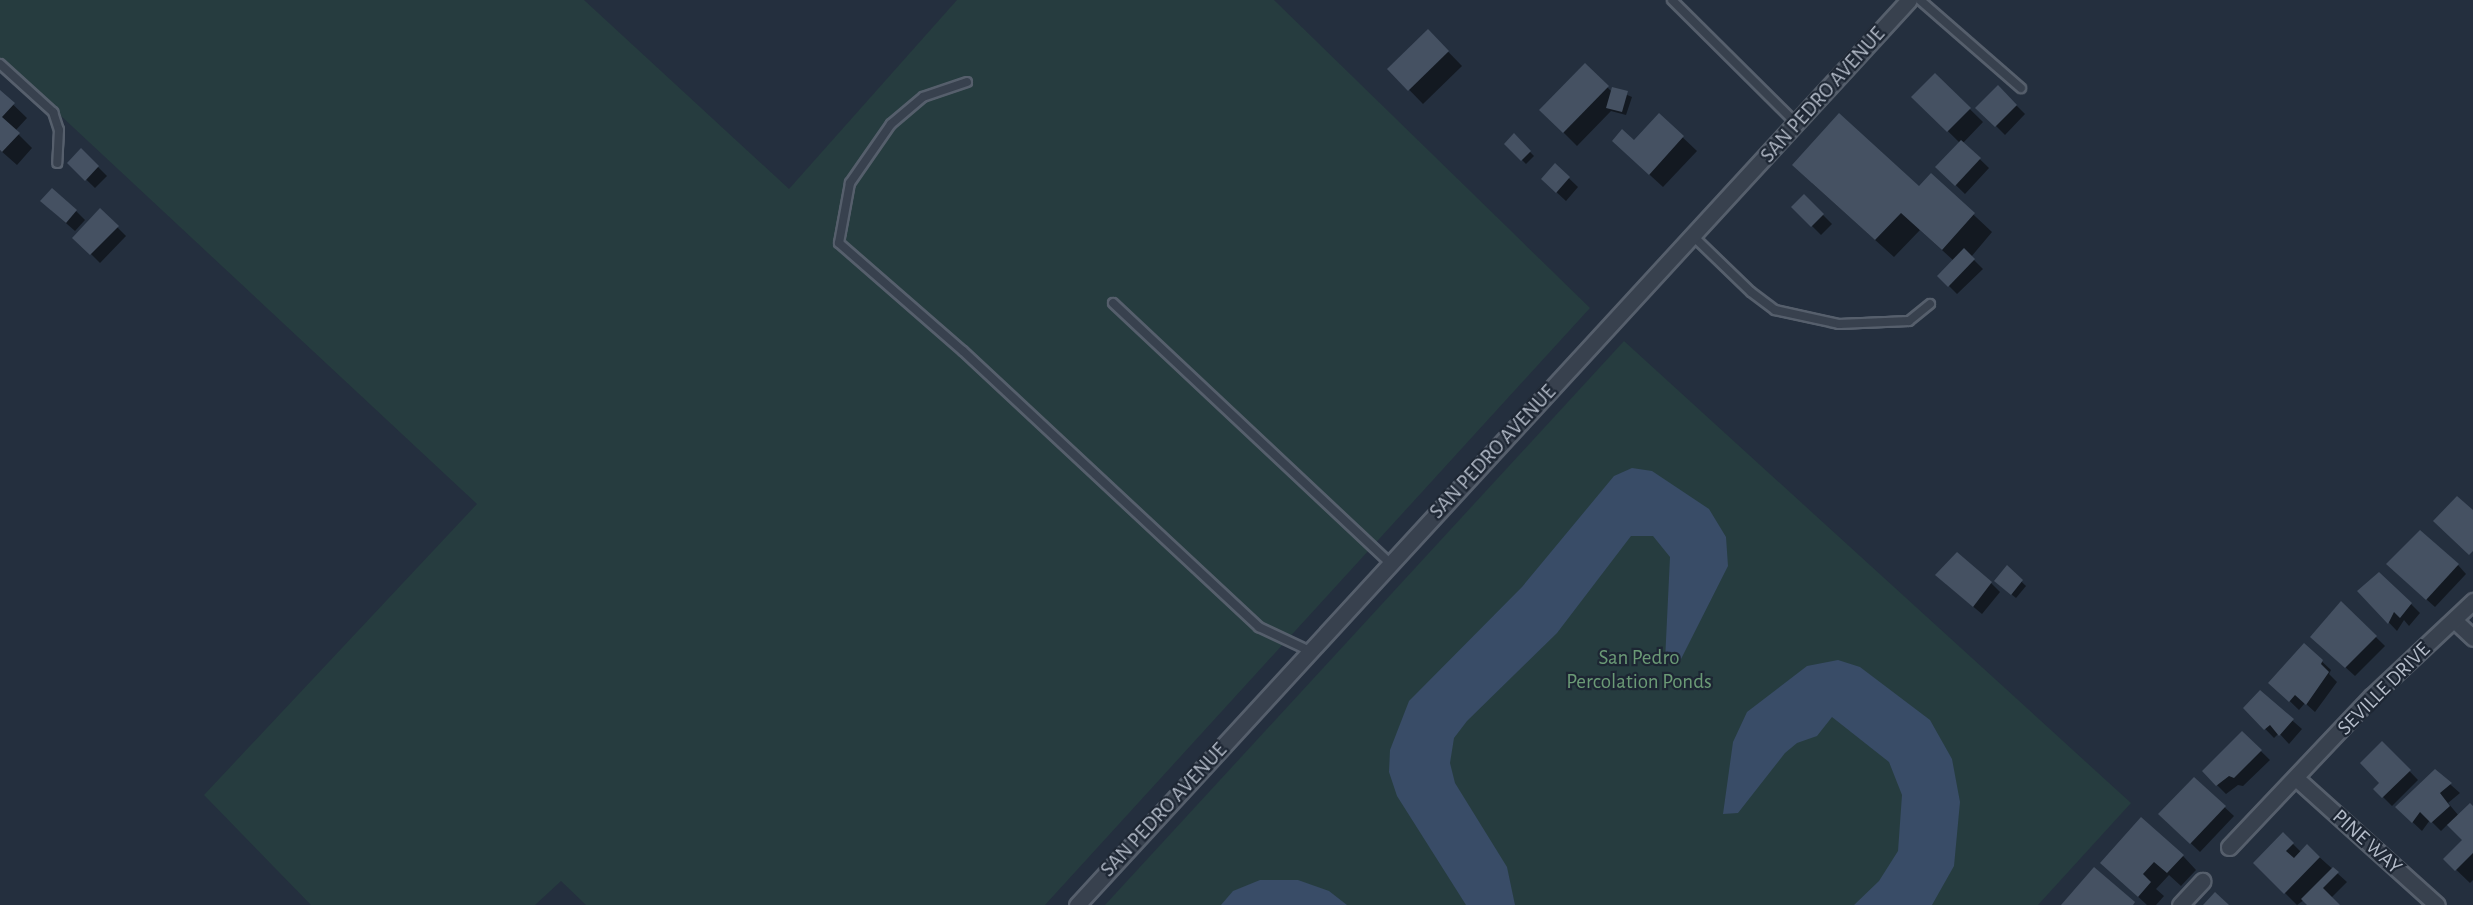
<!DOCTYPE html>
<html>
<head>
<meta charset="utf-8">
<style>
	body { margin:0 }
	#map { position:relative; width:2473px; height:905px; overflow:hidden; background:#242f3e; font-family:"Alegreya Sans",sans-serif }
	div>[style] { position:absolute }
	.green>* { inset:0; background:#263c3f }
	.water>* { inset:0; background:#394c67 }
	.shadow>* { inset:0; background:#0007 }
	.building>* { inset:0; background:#455162 }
	.roads { filter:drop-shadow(2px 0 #565f6c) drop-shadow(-2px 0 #565f6c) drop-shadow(0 2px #565f6c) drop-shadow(0 -2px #565f6c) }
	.service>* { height:8px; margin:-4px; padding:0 4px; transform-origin:4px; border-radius:4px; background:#38414e }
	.minor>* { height:15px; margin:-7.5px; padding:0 7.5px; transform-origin:7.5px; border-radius:7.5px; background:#38414e }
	span { translate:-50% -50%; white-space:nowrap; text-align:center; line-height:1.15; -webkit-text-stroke:4.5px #1d2633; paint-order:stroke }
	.street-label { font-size:21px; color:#b4bcc9 }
	.park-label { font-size:21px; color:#6b9a76 }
</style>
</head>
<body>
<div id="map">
	<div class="green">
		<div style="clip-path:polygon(0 0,584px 0,789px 189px,957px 0,1274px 0,1590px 308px,1045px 905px,586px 905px,561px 881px,535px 905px,311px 905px,204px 795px,477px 504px,0 59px)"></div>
		<div style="clip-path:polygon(1624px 341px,2131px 803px,2038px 905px,1105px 905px)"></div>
	</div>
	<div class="water">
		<div style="clip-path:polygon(1632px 468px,1652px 471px,1709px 509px,1726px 537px,1728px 566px,1679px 663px,1665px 661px,1670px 557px,1653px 536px,1631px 536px,1557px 633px,1467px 721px,1454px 738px,1450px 763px,1455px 783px,1507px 867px,1515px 905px,1466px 905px,1397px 796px,1389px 772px,1390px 750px,1409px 701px,1522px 587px,1614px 476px)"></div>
		<div style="clip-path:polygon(1838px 660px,1860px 667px,1930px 720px,1952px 759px,1960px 802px,1954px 866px,1932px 905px,1854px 905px,1879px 881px,1898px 851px,1902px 795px,1889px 762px,1832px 717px,1817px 736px,1797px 743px,1785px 753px,1738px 813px,1723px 814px,1733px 742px,1747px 712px,1807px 666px)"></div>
		<div style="clip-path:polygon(1260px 880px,1298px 880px,1329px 891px,1347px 905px,1221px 905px,1233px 891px)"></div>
	</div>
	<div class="shadow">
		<div style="clip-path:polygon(1428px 31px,1462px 66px,1423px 104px,1389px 69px)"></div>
		<div style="clip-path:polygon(1585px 65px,1612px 92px,1613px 89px,1632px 97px,1626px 115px,1611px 111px,1577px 146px,1541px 110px)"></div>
		<div style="clip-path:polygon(1935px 75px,1983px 122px,1963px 143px,1989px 168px,1965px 194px,1937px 167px,1960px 143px,1913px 97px)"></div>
		<div style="clip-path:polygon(1998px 87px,2025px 114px,2005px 135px,1978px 108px)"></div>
		<div style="clip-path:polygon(0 92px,27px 118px,15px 131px,32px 148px,17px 165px,0 150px)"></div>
		<div style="clip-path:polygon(1659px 115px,1697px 151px,1663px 187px,1627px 154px)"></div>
		<div style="clip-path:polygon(1514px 136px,1534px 156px,1526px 164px,1506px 144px)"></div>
		<div style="clip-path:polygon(81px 150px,107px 176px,95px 188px,69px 163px)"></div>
		<div style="clip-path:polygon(1555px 165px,1578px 187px,1566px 201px,1552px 188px)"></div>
		<div style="clip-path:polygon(1931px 175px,1992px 232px,1971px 257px,1983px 269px,1957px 294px,1939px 276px,1954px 261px,1920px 230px,1894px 257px,1812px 183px,1920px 188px)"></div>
		<div style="clip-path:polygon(1804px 196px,1832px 224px,1821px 235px,1793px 207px)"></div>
		<div style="clip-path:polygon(51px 210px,76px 211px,85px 220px,75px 231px)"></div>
		<div style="clip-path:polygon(101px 211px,126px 236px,100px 263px,75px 238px)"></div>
		<div style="clip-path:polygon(2458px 565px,2466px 574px,2435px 607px,2397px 573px)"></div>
		<div style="clip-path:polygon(2007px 568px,2026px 586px,2016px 598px,2000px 585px)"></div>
		<div style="clip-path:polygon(1991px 583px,2000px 592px,1982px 614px,1946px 584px)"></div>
		<div style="clip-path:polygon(2359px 591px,2411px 604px,2420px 613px,2409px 626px,2404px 620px,2397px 631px)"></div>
		<div style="clip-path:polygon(2341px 603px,2385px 646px,2355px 676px,2321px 645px)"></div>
		<div style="clip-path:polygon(2304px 645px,2331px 670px,2329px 674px,2337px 682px,2315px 712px,2305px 703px,2299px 710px,2271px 683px)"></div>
		<div style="clip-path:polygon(2260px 692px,2302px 729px,2289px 744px,2279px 733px,2274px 738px,2245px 708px)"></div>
		<div style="clip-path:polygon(2242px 733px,2270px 760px,2243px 786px,2238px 785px,2226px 794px,2217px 785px)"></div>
		<div style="clip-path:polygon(2382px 743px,2418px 780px,2392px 806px,2375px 789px,2381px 783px)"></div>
		<div style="clip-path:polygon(2435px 771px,2460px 793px,2448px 803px,2459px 816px,2473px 808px,2473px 880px,2470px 883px,2445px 859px,2465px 840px,2448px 824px,2441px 831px,2430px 820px,2422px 831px,2406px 816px)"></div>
		<div style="clip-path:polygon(2194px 779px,2234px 816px,2200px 852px,2160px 814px)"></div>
		<div style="clip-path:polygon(2283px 834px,2301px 852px,2307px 846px,2347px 882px,2331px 898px,2337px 905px,2309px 905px,2304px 900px,2297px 905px,2255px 863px)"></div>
		<div style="clip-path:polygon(2183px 856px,2196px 870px,2181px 886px,2169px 875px,2156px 889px,2164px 896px,2156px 905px,2147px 905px,2102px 863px)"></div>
	</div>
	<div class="building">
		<div style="clip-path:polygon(1428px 29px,1449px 51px,1408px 91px,1387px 69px)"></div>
		<div style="clip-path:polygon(1585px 63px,1609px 86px,1563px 133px,1539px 110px)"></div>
		<div style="clip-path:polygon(1935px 73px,1971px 108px,1947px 132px,1911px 97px)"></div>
		<div style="clip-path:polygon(1998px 85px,2017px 105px,1995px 127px,1975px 108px)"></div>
		<div style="clip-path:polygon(1612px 87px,1628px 91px,1622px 112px,1606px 108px)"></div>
		<div style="clip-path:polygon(0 90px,15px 103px,2px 117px,20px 133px,2px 152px,0 150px)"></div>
		<div style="clip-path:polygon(1659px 113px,1684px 136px,1649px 175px,1612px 141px,1622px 129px,1634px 140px)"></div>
		<div style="clip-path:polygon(1839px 113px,1919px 186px,1931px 173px,1975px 213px,1942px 250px,1901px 213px,1875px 240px,1792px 165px)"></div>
		<div style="clip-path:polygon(1514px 133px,1531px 151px,1521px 161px,1504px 144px)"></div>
		<div style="clip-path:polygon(1961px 140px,1981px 158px,1955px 186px,1935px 167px)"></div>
		<div style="clip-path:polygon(81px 148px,99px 166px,85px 181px,67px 163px)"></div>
		<div style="clip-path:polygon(1555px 163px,1570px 177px,1556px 193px,1541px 179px)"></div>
		<div style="clip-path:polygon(52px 188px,77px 210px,66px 223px,40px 201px)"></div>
		<div style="clip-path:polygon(1804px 194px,1824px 214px,1811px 227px,1791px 207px)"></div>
		<div style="clip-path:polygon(100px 208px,119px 226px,90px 255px,72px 238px)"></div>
		<div style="clip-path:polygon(1964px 248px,1975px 259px,1948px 287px,1937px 276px)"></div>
		<div style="clip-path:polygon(2457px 496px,2473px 510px,2473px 551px,2469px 555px,2433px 521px)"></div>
		<div style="clip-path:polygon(2420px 530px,2459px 564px,2426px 600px,2386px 564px)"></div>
		<div style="clip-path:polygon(1957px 552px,1992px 582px,1973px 607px,1935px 575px)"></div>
		<div style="clip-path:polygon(2007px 565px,2023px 580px,2011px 595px,1994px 581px)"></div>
		<div style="clip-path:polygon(2379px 572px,2412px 603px,2400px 618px,2394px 612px,2388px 624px,2357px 591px)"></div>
		<div style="clip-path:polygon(2341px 601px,2377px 636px,2345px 668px,2310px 637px)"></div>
		<div style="clip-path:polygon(2304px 643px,2323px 660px,2321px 664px,2329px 672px,2306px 705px,2295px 695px,2289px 702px,2268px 683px)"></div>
		<div style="clip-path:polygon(2260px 690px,2294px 719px,2279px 736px,2270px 725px,2264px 730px,2243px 708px)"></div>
		<div style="clip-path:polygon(2242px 731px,2262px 750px,2234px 778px,2229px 776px,2216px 786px,2202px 771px)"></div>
		<div style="clip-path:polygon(2382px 741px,2411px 770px,2382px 798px,2373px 789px,2379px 783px,2360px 763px)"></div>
		<div style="clip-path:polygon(2435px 769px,2452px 783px,2440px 793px,2450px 806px,2431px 823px,2420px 812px,2412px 823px,2395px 807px)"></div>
		<div style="clip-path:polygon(2194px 777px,2226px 806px,2190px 844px,2158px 814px)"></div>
		<div style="clip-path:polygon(2470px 803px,2473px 806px,2473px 853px,2455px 871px,2443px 859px,2462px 840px,2447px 825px)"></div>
		<div style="clip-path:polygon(2141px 817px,2184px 855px,2167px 873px,2154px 862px,2143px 874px,2151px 882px,2138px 897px,2100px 863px)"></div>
		<div style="clip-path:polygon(2283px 832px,2294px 843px,2286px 851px,2294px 858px,2307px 844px,2320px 857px,2284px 894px,2253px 863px)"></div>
		<div style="clip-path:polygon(2094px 867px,2135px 902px,2133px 905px,2061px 905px)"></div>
		<div style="clip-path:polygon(2333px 867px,2339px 872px,2323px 888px,2340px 905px,2307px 905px,2301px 899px)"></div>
		<div style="clip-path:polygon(2215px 892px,2229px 905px,2203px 905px)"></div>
	</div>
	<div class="roads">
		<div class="service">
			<div style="left:1672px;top:0;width:176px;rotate:44.8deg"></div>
			<div style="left:1920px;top:0;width:134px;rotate:41.1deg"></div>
			<div style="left:0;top:64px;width:72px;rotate:42.2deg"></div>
			<div style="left:53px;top:112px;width:19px;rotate:72deg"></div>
			<div style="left:59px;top:130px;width:33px;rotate:93deg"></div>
			<div style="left:967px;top:82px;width:46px;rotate:161.2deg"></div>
			<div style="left:923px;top:97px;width:42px;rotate:139.8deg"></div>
			<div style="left:891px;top:124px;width:72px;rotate:124.8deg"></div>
			<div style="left:850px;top:183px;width:61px;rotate:100.4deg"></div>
			<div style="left:839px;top:243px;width:164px;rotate:41.1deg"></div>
			<div style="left:963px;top:351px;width:405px;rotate:43deg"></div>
			<div style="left:1259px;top:627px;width:56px;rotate:25.2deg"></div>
			<div style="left:1694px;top:237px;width:79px;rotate:44deg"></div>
			<div style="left:1751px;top:292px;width:30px;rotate:37deg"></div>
			<div style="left:1775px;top:310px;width:66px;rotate:12.3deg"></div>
			<div style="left:1839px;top:324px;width:70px;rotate:-2.5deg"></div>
			<div style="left:1909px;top:321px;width:27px;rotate:-39deg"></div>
			<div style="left:1113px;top:303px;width:380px;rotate:43.2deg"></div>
		</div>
		<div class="minor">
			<div style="left:2454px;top:620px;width:26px;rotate:43deg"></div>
			<div style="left:2297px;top:779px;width:188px;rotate:42deg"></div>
			<div style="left:2229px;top:847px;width:208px;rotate:-46.6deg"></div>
			<div style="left:2372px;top:696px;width:139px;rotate:-43.2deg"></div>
			<div style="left:1077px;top:905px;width:1229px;rotate:-47.41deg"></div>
			<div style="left:2180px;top:905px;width:33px;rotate:-47deg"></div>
		</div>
	</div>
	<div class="street-label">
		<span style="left:1823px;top:95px;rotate:-48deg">SAN PEDRO AVENUE</span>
		<span style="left:1493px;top:452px;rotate:-47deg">SAN PEDRO AVENUE</span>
		<span style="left:2384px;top:689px;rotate:-45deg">SEVILLE DRIVE</span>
		<span style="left:1164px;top:810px;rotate:-47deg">SAN PEDRO AVENUE</span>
		<span style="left:2367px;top:842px;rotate:42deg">PINE WAY</span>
	</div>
	<div class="park-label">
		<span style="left:1639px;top:670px">San Pedro<br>Percolation Ponds</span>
	</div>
</div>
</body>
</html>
